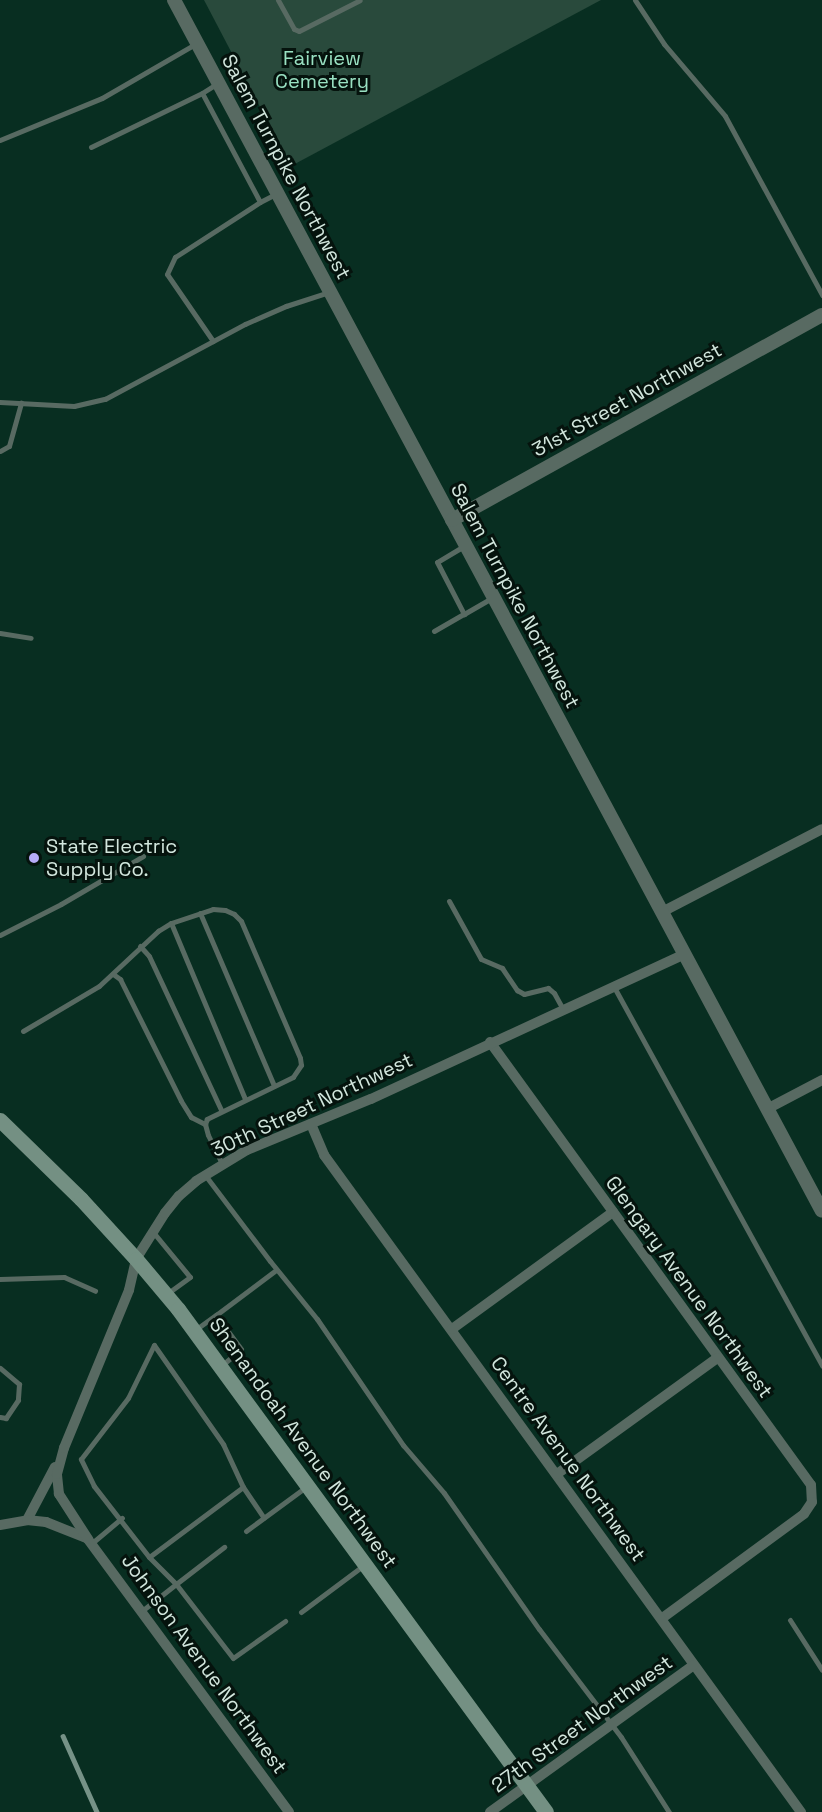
<!DOCTYPE html>
<html>
<head>
<meta charset="utf-8">
<style>
	body { margin:0 }
	#map { position:relative; width:822px; height:1812px; overflow:hidden; background:#082e21; font-family:"Space Grotesk",sans-serif }
	div>[style] { position:absolute }
	.green>* { inset:0; background:#294a3c }
	.service>* { height:5px; margin:-2.5px; padding:0 2.5px; transform-origin:2.5px; border-radius:2.5px; background:#586a62 }
	.minor>* { height:10px; margin:-5px; padding:0 5px; transform-origin:5px; border-radius:5px; background:#586a62 }
	.tertiary>* { height:14px; margin:-7px; padding:0 7px; transform-origin:7px; border-radius:7px; background:#586a62 }
	.secondary>* { height:15px; margin:-7.5px; padding:0 7.5px; transform-origin:7.5px; border-radius:7.5px; background:#749083 }
	.rail>* { height:4.5px; margin:-2.25px; padding:0 2.25px; transform-origin:2.25px; border-radius:2.25px; background:#769287 }
	.dots>* { width:16px; height:16px; translate:-50% -50%; box-sizing:border-box; border:3px solid #05130d; border-radius:50% }
	span { translate:-50% -50%; white-space:nowrap; text-align:center; line-height:1.15; -webkit-text-stroke:6px #05130d; paint-order:stroke }
	.park-label { font-size:20px; color:#99e1c2 }
	.street-label { font-size:20px; color:#d2e6dd }
	.poi-label { font-size:20px; color:#d2e6dd }
	.left { translate:0 -50%; text-align:left }
</style>
</head>
<body>
<div id="map">
	<div class="green">
		<div style="clip-path:polygon(204px 0,601px 0,291px 166px)"></div>
	</div>
	<div class="service">
		<div style="left:278px;top:0;width:33px;rotate:61deg"></div>
		<div style="left:294px;top:29px;width:5px;rotate:22deg"></div>
		<div style="left:299px;top:31px;width:68px;rotate:-26.9deg"></div>
		<div style="left:635px;top:0;width:53px;rotate:56.6deg"></div>
		<div style="left:664px;top:44px;width:94px;rotate:49.7deg"></div>
		<div style="left:725px;top:116px;width:204px;rotate:61.5deg"></div>
		<div style="left:0;top:140px;width:110px;rotate:-22.4deg"></div>
		<div style="left:102px;top:98px;width:110px;rotate:-30.1deg"></div>
		<div style="left:91px;top:147px;width:123px;rotate:-25.9deg"></div>
		<div style="left:260px;top:202px;width:18px;rotate:-27deg"></div>
		<div style="left:213px;top:341px;width:81px;rotate:-124.5deg"></div>
		<div style="left:167px;top:274px;width:19px;rotate:-65deg"></div>
		<div style="left:175px;top:257px;width:101px;rotate:-32.9deg"></div>
		<div style="left:260px;top:202px;width:123px;rotate:-118deg"></div>
		<div style="left:202px;top:93px;width:19px;rotate:-32deg"></div>
		<div style="left:0;top:402px;width:74px;rotate:3.1deg"></div>
		<div style="left:74px;top:406px;width:32px;rotate:-13deg"></div>
		<div style="left:105px;top:399px;width:159px;rotate:-28.2deg"></div>
		<div style="left:245px;top:324px;width:45px;rotate:-23.7deg"></div>
		<div style="left:286px;top:306px;width:45px;rotate:-18deg"></div>
		<div style="left:0;top:451px;width:10px;rotate:-29deg"></div>
		<div style="left:9px;top:446px;width:45px;rotate:-74.4deg"></div>
		<div style="left:464px;top:546px;width:31px;rotate:149deg"></div>
		<div style="left:437px;top:562px;width:59px;rotate:62.6deg"></div>
		<div style="left:464px;top:614px;width:32px;rotate:-30deg"></div>
		<div style="left:434px;top:631px;width:34px;rotate:-30deg"></div>
		<div style="left:0;top:633px;width:31px;rotate:9deg"></div>
		<div style="left:449px;top:901px;width:66px;rotate:61.1deg"></div>
		<div style="left:481px;top:959px;width:23px;rotate:23deg"></div>
		<div style="left:502px;top:968px;width:27px;rotate:56deg"></div>
		<div style="left:517px;top:990px;width:8px;rotate:30deg"></div>
		<div style="left:524px;top:994px;width:25px;rotate:-14deg"></div>
		<div style="left:548px;top:988px;width:8px;rotate:40deg"></div>
		<div style="left:554px;top:993px;width:18px;rotate:61deg"></div>
		<div style="left:200px;top:913px;width:188px;rotate:66.8deg"></div>
		<div style="left:171px;top:923px;width:191px;rotate:67.2deg"></div>
		<div style="left:0;top:935px;width:68px;rotate:-26.9deg"></div>
		<div style="left:61px;top:904px;width:95px;rotate:-30.3deg"></div>
		<div style="left:140px;top:946px;width:13px;rotate:48deg"></div>
		<div style="left:149px;top:956px;width:170px;rotate:64.9deg"></div>
		<div style="left:113px;top:974px;width:9px;rotate:36deg"></div>
		<div style="left:120px;top:979px;width:136px;rotate:63.4deg"></div>
		<div style="left:181px;top:1101px;width:19px;rotate:58deg"></div>
		<div style="left:191px;top:1117px;width:16px;rotate:27deg"></div>
		<div style="left:614px;top:987px;width:432px;rotate:61.2deg"></div>
		<div style="left:23px;top:1031px;width:88px;rotate:-30.6deg"></div>
		<div style="left:99px;top:986px;width:81px;rotate:-43deg"></div>
		<div style="left:158px;top:931px;width:15px;rotate:-32deg"></div>
		<div style="left:171px;top:923px;width:44px;rotate:-18.4deg"></div>
		<div style="left:213px;top:909px;width:12px;rotate:5deg"></div>
		<div style="left:225px;top:910px;width:10px;rotate:24deg"></div>
		<div style="left:234px;top:914px;width:10px;rotate:45deg"></div>
		<div style="left:241px;top:921px;width:149px;rotate:66.7deg"></div>
		<div style="left:300px;top:1058px;width:7px;rotate:82deg"></div>
		<div style="left:301px;top:1065px;width:14px;rotate:124deg"></div>
		<div style="left:293px;top:1077px;width:96px;rotate:154deg"></div>
		<div style="left:207px;top:1119px;width:5px;rotate:112deg"></div>
		<div style="left:205px;top:1124px;width:11px;rotate:75deg"></div>
		<div style="left:208px;top:1135px;width:32px;rotate:64deg"></div>
		<div style="left:205px;top:1175px;width:108px;rotate:52.9deg"></div>
		<div style="left:270px;top:1261px;width:75px;rotate:51deg"></div>
		<div style="left:317px;top:1319px;width:153px;rotate:55.7deg"></div>
		<div style="left:403px;top:1445px;width:63px;rotate:49.5deg"></div>
		<div style="left:444px;top:1493px;width:166px;rotate:55.1deg"></div>
		<div style="left:539px;top:1629px;width:136px;rotate:52.8deg"></div>
		<div style="left:621px;top:1737px;width:89px;rotate:57.4deg"></div>
		<div style="left:153px;top:1232px;width:58px;rotate:50.6deg"></div>
		<div style="left:190px;top:1277px;width:29px;rotate:144deg"></div>
		<div style="left:0;top:1279px;width:64px;rotate:-1.8deg"></div>
		<div style="left:64px;top:1277px;width:34px;rotate:24deg"></div>
		<div style="left:195px;top:1330px;width:26px;rotate:-36deg"></div>
		<div style="left:221px;top:1366px;width:26px;rotate:-40deg"></div>
		<div style="left:241px;top:1349px;width:42px;rotate:-126.3deg"></div>
		<div style="left:216px;top:1315px;width:75px;rotate:-36.9deg"></div>
		<div style="left:0;top:1368px;width:25px;rotate:40deg"></div>
		<div style="left:19px;top:1384px;width:16px;rotate:94deg"></div>
		<div style="left:18px;top:1400px;width:22px;rotate:124deg"></div>
		<div style="left:6px;top:1418px;width:6px;rotate:-171deg"></div>
		<div style="left:243px;top:1487px;width:37px;rotate:56deg"></div>
		<div style="left:246px;top:1531px;width:76px;rotate:-36.4deg"></div>
		<div style="left:92px;top:1543px;width:39px;rotate:-40deg"></div>
		<div style="left:149px;top:1557px;width:90px;rotate:-127.8deg"></div>
		<div style="left:94px;top:1486px;width:30px;rotate:-116deg"></div>
		<div style="left:81px;top:1459px;width:77px;rotate:-52.4deg"></div>
		<div style="left:128px;top:1398px;width:59px;rotate:-63.9deg"></div>
		<div style="left:154px;top:1345px;width:121px;rotate:55.1deg"></div>
		<div style="left:223px;top:1444px;width:47px;rotate:65.1deg"></div>
		<div style="left:243px;top:1487px;width:117px;rotate:143.3deg"></div>
		<div style="left:149px;top:1557px;width:38px;rotate:45deg"></div>
		<div style="left:176px;top:1584px;width:61px;rotate:-37.6deg"></div>
		<div style="left:143px;top:1610px;width:42px;rotate:-38.2deg"></div>
		<div style="left:176px;top:1584px;width:93px;rotate:52.4deg"></div>
		<div style="left:233px;top:1658px;width:64px;rotate:-35.4deg"></div>
		<div style="left:301px;top:1612px;width:79px;rotate:-36.7deg"></div>
		<div style="left:790px;top:1620px;width:59px;rotate:57.4deg"></div>
	</div>
	<div class="minor">
		<div style="left:662px;top:912px;width:180px;rotate:-27.4deg"></div>
		<div style="left:490px;top:1042px;width:547px;rotate:54.07deg"></div>
		<div style="left:811px;top:1485px;width:17px;rotate:87deg"></div>
		<div style="left:812px;top:1502px;width:14px;rotate:124deg"></div>
		<div style="left:804px;top:1514px;width:177px;rotate:143.7deg"></div>
		<div style="left:767px;top:1109px;width:62px;rotate:-27.8deg"></div>
		<div style="left:311px;top:1124px;width:34px;rotate:67deg"></div>
		<div style="left:324px;top:1155px;width:812px;rotate:54.02deg"></div>
		<div style="left:452px;top:1329px;width:199px;rotate:-36deg"></div>
		<div style="left:557px;top:1474px;width:198px;rotate:-35.9deg"></div>
		<div style="left:27px;top:1520px;width:60px;rotate:-62.2deg"></div>
		<div style="left:0;top:1525px;width:27px;rotate:-10deg"></div>
		<div style="left:27px;top:1520px;width:19px;rotate:6deg"></div>
		<div style="left:46px;top:1522px;width:43px;rotate:21.8deg"></div>
		<div style="left:289px;top:1812px;width:339px;rotate:-126.4deg"></div>
		<div style="left:88px;top:1539px;width:54px;rotate:-122.8deg"></div>
		<div style="left:59px;top:1494px;width:20px;rotate:-96deg"></div>
		<div style="left:57px;top:1474px;width:27px;rotate:-75deg"></div>
		<div style="left:64px;top:1448px;width:171px;rotate:-67.6deg"></div>
		<div style="left:129px;top:1290px;width:32px;rotate:-77deg"></div>
		<div style="left:136px;top:1259px;width:54px;rotate:-57.8deg"></div>
		<div style="left:165px;top:1213px;width:22px;rotate:-51deg"></div>
		<div style="left:179px;top:1196px;width:23px;rotate:-41deg"></div>
		<div style="left:196px;top:1181px;width:60px;rotate:-31.3deg"></div>
		<div style="left:247px;top:1150px;width:134px;rotate:-22.4deg"></div>
		<div style="left:371px;top:1099px;width:346px;rotate:-24.8deg"></div>
		<div style="left:490px;top:1812px;width:251px;rotate:-35.8deg"></div>
	</div>
	<div class="tertiary">
		<div style="left:174px;top:0;width:1373px;rotate:61.85deg"></div>
		<div style="left:452px;top:520px;width:423px;rotate:-29deg"></div>
	</div>
	<div class="secondary">
		<div style="left:0;top:1120px;width:113px;rotate:44.3deg"></div>
		<div style="left:81px;top:1199px;width:81px;rotate:47.5deg"></div>
		<div style="left:136px;top:1259px;width:65px;rotate:50deg"></div>
		<div style="left:178px;top:1309px;width:623px;rotate:53.81deg"></div>
	</div>
	<div class="rail">
		<div style="left:63px;top:1736px;width:83px;rotate:65.9deg"></div>
	</div>
	<div class="dots">
		<div style="left:34px;top:858px;background:#b6acf8"></div>
	</div>
	<div class="park-label">
		<span style="left:322px;top:70px">Fairview<br>Cemetery</span>
	</div>
	<div class="street-label">
		<span style="left:286px;top:167px;rotate:62deg">Salem Turnpike Northwest</span>
		<span style="left:627px;top:400px;rotate:-29deg">31st Street Northwest</span>
		<span style="left:515px;top:596px;rotate:62deg">Salem Turnpike Northwest</span>
		<span style="left:312px;top:1105px;rotate:-25deg">30th Street Northwest</span>
		<span style="left:689px;top:1287px;rotate:54deg">Glengary Avenue Northwest</span>
		<span style="left:303px;top:1443px;rotate:54deg">Shenandoah Avenue Northwest</span>
		<span style="left:568px;top:1459px;rotate:54deg">Centre Avenue Northwest</span>
		<span style="left:204px;top:1664px;rotate:54deg">Johnson Avenue Northwest</span>
		<span style="left:582px;top:1724px;rotate:-36deg">27th Street Northwest</span>
	</div>
	<div class="poi-label">
		<span class="left" style="left:46px;top:858px">State Electric<br>Supply Co.</span>
	</div>
</div>
</body>
</html>
